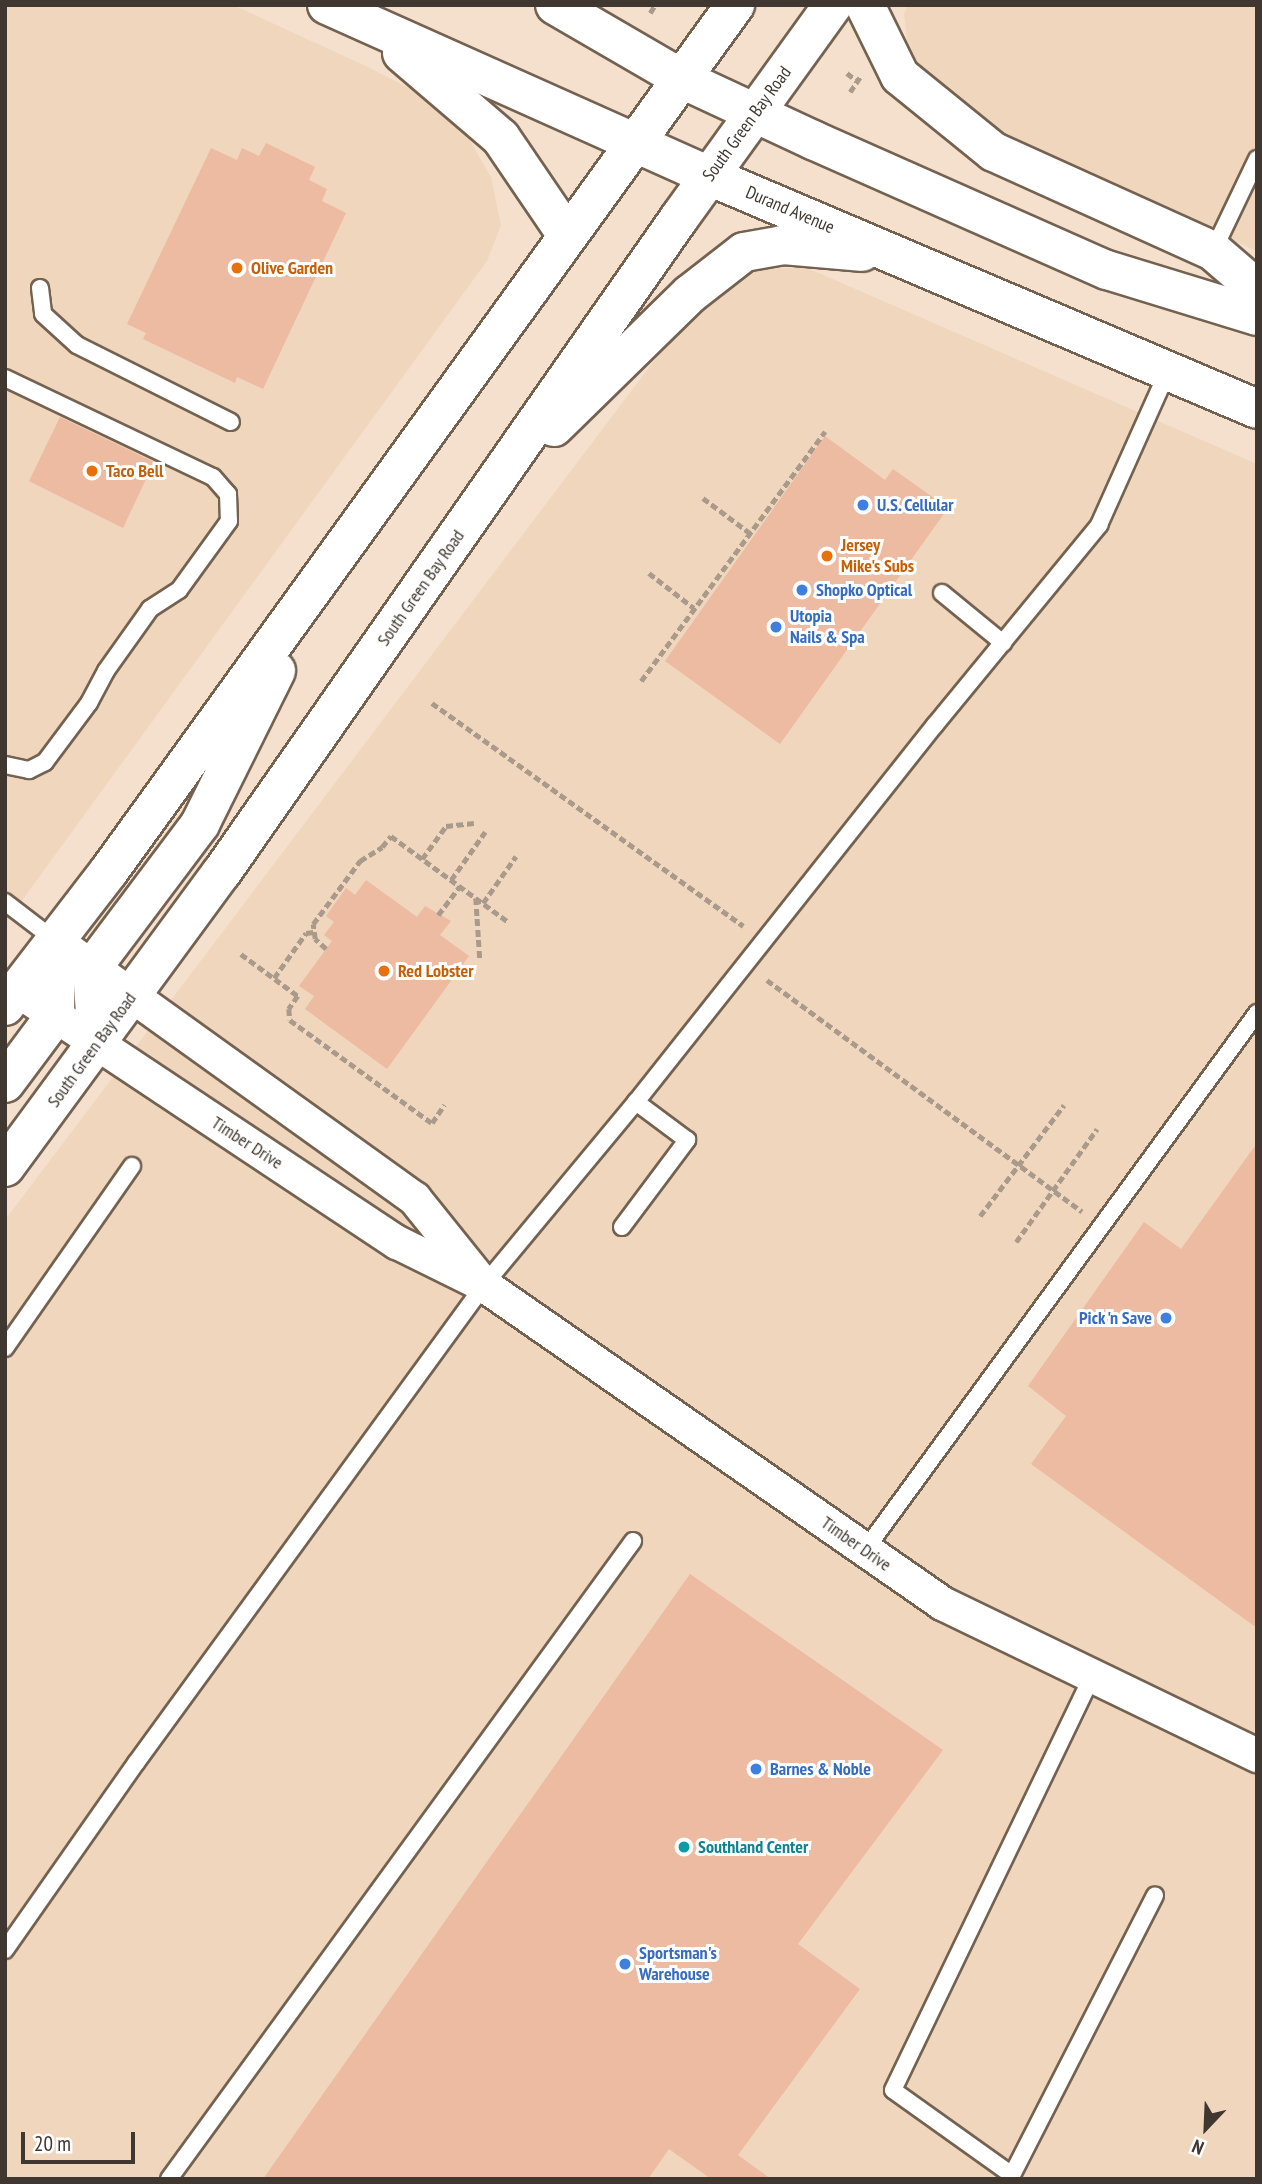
<!DOCTYPE html>
<html>
<head>
<meta charset="utf-8">
<style>
	body { margin:0 }
	#map { position:relative; width:1262px; height:2184px; overflow:hidden; background:#f5e0cd; font-family:"PT Sans Narrow",sans-serif }
	div>[style] { position:absolute }
	.built>* { inset:0; background:#f0d6bd }
	.building>* { inset:0; background:#edbaa2 }
	.path>* { height:4.5px; margin-top:-2.25px; transform-origin:0; background:repeating-linear-gradient(90deg,#a99a8b 0 7px,transparent 0 10.5px) }
	.roads { filter:drop-shadow(2px 0 #746251) drop-shadow(-2px 0 #746251) drop-shadow(0 2px #746251) drop-shadow(0 -2px #746251) }
	.service>* { height:16px; margin:-8px; padding:0 8px; transform-origin:8px; border-radius:8px; background:#fff }
	.minor>* { height:33px; margin:-16.5px; padding:0 16.5px; transform-origin:16.5px; border-radius:16.5px; background:#fff }
	.primary>* { height:38px; margin:-19px; padding:0 19px; transform-origin:19px; border-radius:19px; background:#fff }
	.dots>* { width:19px; height:19px; translate:-50% -50%; box-sizing:border-box; border:4px solid #fff; border-radius:50% }
	span { translate:-50% -50%; white-space:nowrap; text-align:center; line-height:1.15; -webkit-text-stroke:6px #fff; paint-order:stroke }
	.street-label { font-size:18px; color:#403830 }
	.food-label { font-size:18px; color:#c56008; font-weight:700 }
	.left { translate:0 -50%; text-align:left }
	.shop-label { font-size:18px; color:#366cbe; font-weight:700 }
	.right { translate:-100% -50%; text-align:right }
	.culture-label { font-size:18px; color:#0d838f; font-weight:700 }
	.frame { position:absolute; inset:0; border:7px solid #403830; pointer-events:none }
	.north { position:absolute; left:1171px; top:2093px; width:70px; height:70px; -webkit-text-stroke:5px #fff; paint-order:stroke; rotate:203deg; font-size:19px; font-weight:700; line-height:28px; text-align:center; color:#403830 }
	.north::after { content:''; display:block; margin:auto; width:24px; height:32px; background:#403830; clip-path:polygon(50% 0,100% 100%,50% 72%,0 100%) }
	.scale { position:absolute; left:21px; top:2132px; width:114px; height:32px; box-sizing:border-box; border:4px solid #403830; border-top:0; padding-left:9px; font-size:21px; line-height:24px; white-space:nowrap; color:#403830; -webkit-text-stroke:5px #fff; paint-order:stroke }
</style>
</head>
<body>
<div id="map">
	<div class="built">
		<div style="clip-path:polygon(5px 5px,233px 5px,366px 66px,432px 100px,466px 134px,491px 177px,501px 225px,487px 261px,5px 924px)"></div>
		<div style="clip-path:polygon(908px 5px,1257px 5px,1257px 251px,998px 139px,926px 79px,908px 48px,904px 14px)"></div>
		<div style="clip-path:polygon(805px 267px,1257px 464px,1257px 2179px,5px 2179px,5px 1220px,675px 333px,738px 271px)"></div>
	</div>
	<div class="building">
		<div style="clip-path:polygon(266px 143px,315px 167px,309px 180px,327px 189px,322px 201px,346px 213px,263px 389px,237px 377px,235px 383px,143px 339px,146px 333px,127px 324px,211px 148px,237px 160px,242px 148px,259px 156px)"></div>
		<div style="clip-path:polygon(60px 417px,154px 462px,123px 528px,29px 481px)"></div>
		<div style="clip-path:polygon(825px 436px,885px 480px,893px 469px,948px 508px,780px 744px,665px 661px)"></div>
		<div style="clip-path:polygon(366px 880px,417px 917px,425px 906px,451px 921px,440px 935px,469px 956px,387px 1069px,305px 1009px,314px 996px,299px 986px,332px 941px,324px 935px,334px 922px,326px 916px,346px 888px,355px 895px)"></div>
		<div style="clip-path:polygon(1257px 1143px,1257px 1628px,1031px 1464px,1066px 1416px,1028px 1386px,1144px 1222px,1181px 1249px)"></div>
		<div style="clip-path:polygon(690px 1574px,943px 1750px,798px 1944px,860px 1989px,738px 2155px,771px 2179px,711px 2179px,669px 2149px,648px 2179px,263px 2179px)"></div>
	</div>
	<div class="path">
		<div style="left:650px;top:13px;width:9px;rotate:-58deg"></div>
		<div style="left:847px;top:73px;width:11px;rotate:38deg"></div>
		<div style="left:850px;top:92px;width:18px;rotate:-56deg"></div>
		<div style="left:703px;top:498px;width:59px;rotate:36.7deg"></div>
		<div style="left:649px;top:573px;width:57px;rotate:37.9deg"></div>
		<div style="left:641px;top:681px;width:310px;rotate:-53.6deg"></div>
		<div style="left:432px;top:703px;width:383px;rotate:35.6deg"></div>
		<div style="left:422px;top:859px;width:41px;rotate:-54deg"></div>
		<div style="left:446px;top:826px;width:28px;rotate:-6deg"></div>
		<div style="left:451px;top:880px;width:59px;rotate:-54.7deg"></div>
		<div style="left:476px;top:898px;width:62px;rotate:86.3deg"></div>
		<div style="left:483px;top:903px;width:57px;rotate:-54.9deg"></div>
		<div style="left:438px;top:915px;width:36px;rotate:-53deg"></div>
		<div style="left:326px;top:949px;width:15px;rotate:-138deg"></div>
		<div style="left:315px;top:939px;width:15px;rotate:-98deg"></div>
		<div style="left:313px;top:924px;width:79px;rotate:-53.3deg"></div>
		<div style="left:360px;top:861px;width:26px;rotate:-32deg"></div>
		<div style="left:382px;top:847px;width:14px;rotate:-51deg"></div>
		<div style="left:391px;top:836px;width:144px;rotate:36.2deg"></div>
		<div style="left:241px;top:954px;width:71px;rotate:36.4deg"></div>
		<div style="left:298px;top:996px;width:16px;rotate:125deg"></div>
		<div style="left:289px;top:1009px;width:11px;rotate:85deg"></div>
		<div style="left:290px;top:1020px;width:175px;rotate:36deg"></div>
		<div style="left:432px;top:1123px;width:22px;rotate:-56deg"></div>
		<div style="left:274px;top:978px;width:55px;rotate:-54.6deg"></div>
		<div style="left:306px;top:933px;width:8px;rotate:-7deg"></div>
		<div style="left:767px;top:980px;width:391px;rotate:36.3deg"></div>
		<div style="left:980px;top:1216px;width:139px;rotate:-52.9deg"></div>
		<div style="left:1016px;top:1242px;width:139px;rotate:-54.4deg"></div>
	</div>
	<div class="roads">
		<div class="service">
			<div style="left:1213px;top:251px;width:102px;rotate:-64.4deg"></div>
			<div style="left:40px;top:288px;width:26px;rotate:83deg"></div>
			<div style="left:43px;top:314px;width:46px;rotate:42.4deg"></div>
			<div style="left:77px;top:345px;width:172px;rotate:26.6deg"></div>
			<div style="left:5px;top:378px;width:230px;rotate:25.5deg"></div>
			<div style="left:213px;top:477px;width:23px;rotate:49deg"></div>
			<div style="left:228px;top:494px;width:27px;rotate:88deg"></div>
			<div style="left:229px;top:521px;width:85px;rotate:125.9deg"></div>
			<div style="left:179px;top:590px;width:35px;rotate:147deg"></div>
			<div style="left:150px;top:609px;width:76px;rotate:125.4deg"></div>
			<div style="left:106px;top:671px;width:36px;rotate:118deg"></div>
			<div style="left:89px;top:703px;width:74px;rotate:126.7deg"></div>
			<div style="left:45px;top:762px;width:18px;rotate:153deg"></div>
			<div style="left:29px;top:770px;width:25px;rotate:-168deg"></div>
			<div style="left:942px;top:593px;width:79px;rotate:39.3deg"></div>
			<div style="left:5px;top:902px;width:64px;rotate:37.4deg"></div>
			<div style="left:622px;top:1227px;width:109px;rotate:-53.2deg"></div>
			<div style="left:687px;top:1140px;width:64px;rotate:-143.3deg"></div>
			<div style="left:5px;top:1348px;width:222px;rotate:-55.1deg"></div>
			<div style="left:865px;top:1550px;width:665px;rotate:-53.87deg"></div>
			<div style="left:5px;top:1950px;width:228px;rotate:-55deg"></div>
			<div style="left:136px;top:1763px;width:591px;rotate:-53.94deg"></div>
			<div style="left:484px;top:1285px;width:238px;rotate:-50.3deg"></div>
			<div style="left:636px;top:1102px;width:481px;rotate:-51.6deg"></div>
			<div style="left:935px;top:725px;width:259px;rotate:-50.6deg"></div>
			<div style="left:1099px;top:525px;width:169px;rotate:-65.9deg"></div>
			<div style="left:1012px;top:2175px;width:314px;rotate:-62.9deg"></div>
			<div style="left:169px;top:2179px;width:789px;rotate:-53.97deg"></div>
			<div style="left:1010px;top:2179px;width:4px;rotate:-63deg"></div>
			<div style="left:1012px;top:2175px;width:146px;rotate:-144.5deg"></div>
			<div style="left:893px;top:2090px;width:459px;rotate:-64.3deg"></div>
		</div>
		<div class="minor">
			<div style="left:56px;top:941px;width:441px;rotate:35.7deg"></div>
			<div style="left:414px;top:1198px;width:99px;rotate:51.2deg"></div>
			<div style="left:17px;top:990px;width:456px;rotate:33.6deg"></div>
			<div style="left:397px;top:1242px;width:97px;rotate:26.3deg"></div>
			<div style="left:484px;top:1285px;width:558px;rotate:34.77deg"></div>
			<div style="left:942px;top:1603px;width:350px;rotate:25.8deg"></div>
		</div>
		<div class="primary">
			<div style="left:327px;top:5px;width:419px;rotate:24.1deg"></div>
			<div style="left:709px;top:176px;width:595px;rotate:23.03deg"></div>
			<div style="left:555px;top:5px;width:147px;rotate:30.2deg"></div>
			<div style="left:682px;top:79px;width:145px;rotate:25deg"></div>
			<div style="left:813px;top:140px;width:321px;rotate:23.9deg"></div>
			<div style="left:1107px;top:270px;width:157px;rotate:17deg"></div>
			<div style="left:865px;top:5px;width:79px;rotate:63.8deg"></div>
			<div style="left:900px;top:76px;width:121px;rotate:39deg"></div>
			<div style="left:994px;top:152px;width:240px;rotate:24.3deg"></div>
			<div style="left:1213px;top:251px;width:58px;rotate:40.8deg"></div>
			<div style="left:402px;top:53px;width:130px;rotate:40.6deg"></div>
			<div style="left:501px;top:138px;width:117px;rotate:55.8deg"></div>
			<div style="left:554px;top:427px;width:190px;rotate:-44.4deg"></div>
			<div style="left:690px;top:294px;width:68px;rotate:-37.9deg"></div>
			<div style="left:744px;top:252px;width:39px;rotate:-10deg"></div>
			<div style="left:782px;top:245px;width:80px;rotate:5deg"></div>
			<div style="left:5px;top:1006px;width:170px;rotate:-52.4deg"></div>
			<div style="left:109px;top:871px;width:1069px;rotate:-54.14deg"></div>
			<div style="left:97px;top:1045px;width:77px;rotate:-93.7deg"></div>
			<div style="left:92px;top:968px;width:180px;rotate:-53.1deg"></div>
			<div style="left:200px;top:824px;width:171px;rotate:-63.6deg"></div>
			<div style="left:5px;top:1083px;width:84px;rotate:-53.3deg"></div>
			<div style="left:55px;top:1016px;width:75px;rotate:-89.2deg"></div>
			<div style="left:5px;top:1167px;width:366px;rotate:-53.7deg"></div>
			<div style="left:222px;top:872px;width:799px;rotate:-55.04deg"></div>
			<div style="left:680px;top:217px;width:261px;rotate:-54.2deg"></div>
		</div>
	</div>
	<div class="dots">
		<div style="left:237px;top:268px;background:#e8710a"></div>
		<div style="left:92px;top:471px;background:#e8710a"></div>
		<div style="left:863px;top:505px;background:#3f7fe0"></div>
		<div style="left:827px;top:556px;background:#e8710a"></div>
		<div style="left:802px;top:590px;background:#3f7fe0"></div>
		<div style="left:776px;top:627px;background:#3f7fe0"></div>
		<div style="left:384px;top:971px;background:#e8710a"></div>
		<div style="left:1166px;top:1318px;background:#3f7fe0"></div>
		<div style="left:756px;top:1769px;background:#3f7fe0"></div>
		<div style="left:684px;top:1847px;background:#0f9aa8"></div>
		<div style="left:625px;top:1964px;background:#3f7fe0"></div>
	</div>
	<div class="street-label">
		<span style="left:747px;top:124px;rotate:-54deg">South Green Bay Road</span>
		<span style="left:790px;top:210px;rotate:23deg">Durand Avenue</span>
		<span style="left:421px;top:588px;rotate:-55deg">South Green Bay Road</span>
		<span style="left:92px;top:1050px;rotate:-54deg">South Green Bay Road</span>
		<span style="left:247px;top:1143px;rotate:33deg">Timber Drive</span>
		<span style="left:856px;top:1544px;rotate:35deg">Timber Drive</span>
	</div>
	<div class="food-label">
		<span class="left" style="left:251px;top:268px">Olive Garden</span>
		<span class="left" style="left:106px;top:471px">Taco Bell</span>
		<span class="left" style="left:841px;top:556px">Jersey<br>Mike's Subs</span>
		<span class="left" style="left:398px;top:971px">Red Lobster</span>
	</div>
	<div class="shop-label">
		<span class="left" style="left:877px;top:505px">U.S. Cellular</span>
		<span class="left" style="left:816px;top:590px">Shopko Optical</span>
		<span class="left" style="left:790px;top:627px">Utopia<br>Nails &amp; Spa</span>
		<span class="right" style="left:1152px;top:1318px">Pick 'n Save</span>
		<span class="left" style="left:770px;top:1769px">Barnes &amp; Noble</span>
		<span class="left" style="left:639px;top:1964px">Sportsman's<br>Warehouse</span>
	</div>
	<div class="culture-label">
		<span class="left" style="left:698px;top:1847px">Southland Center</span>
	</div>
	<div class="frame"></div>
	<div class="north">N</div>
	<div class="scale">20 m</div>
</div>
</body>
</html>
